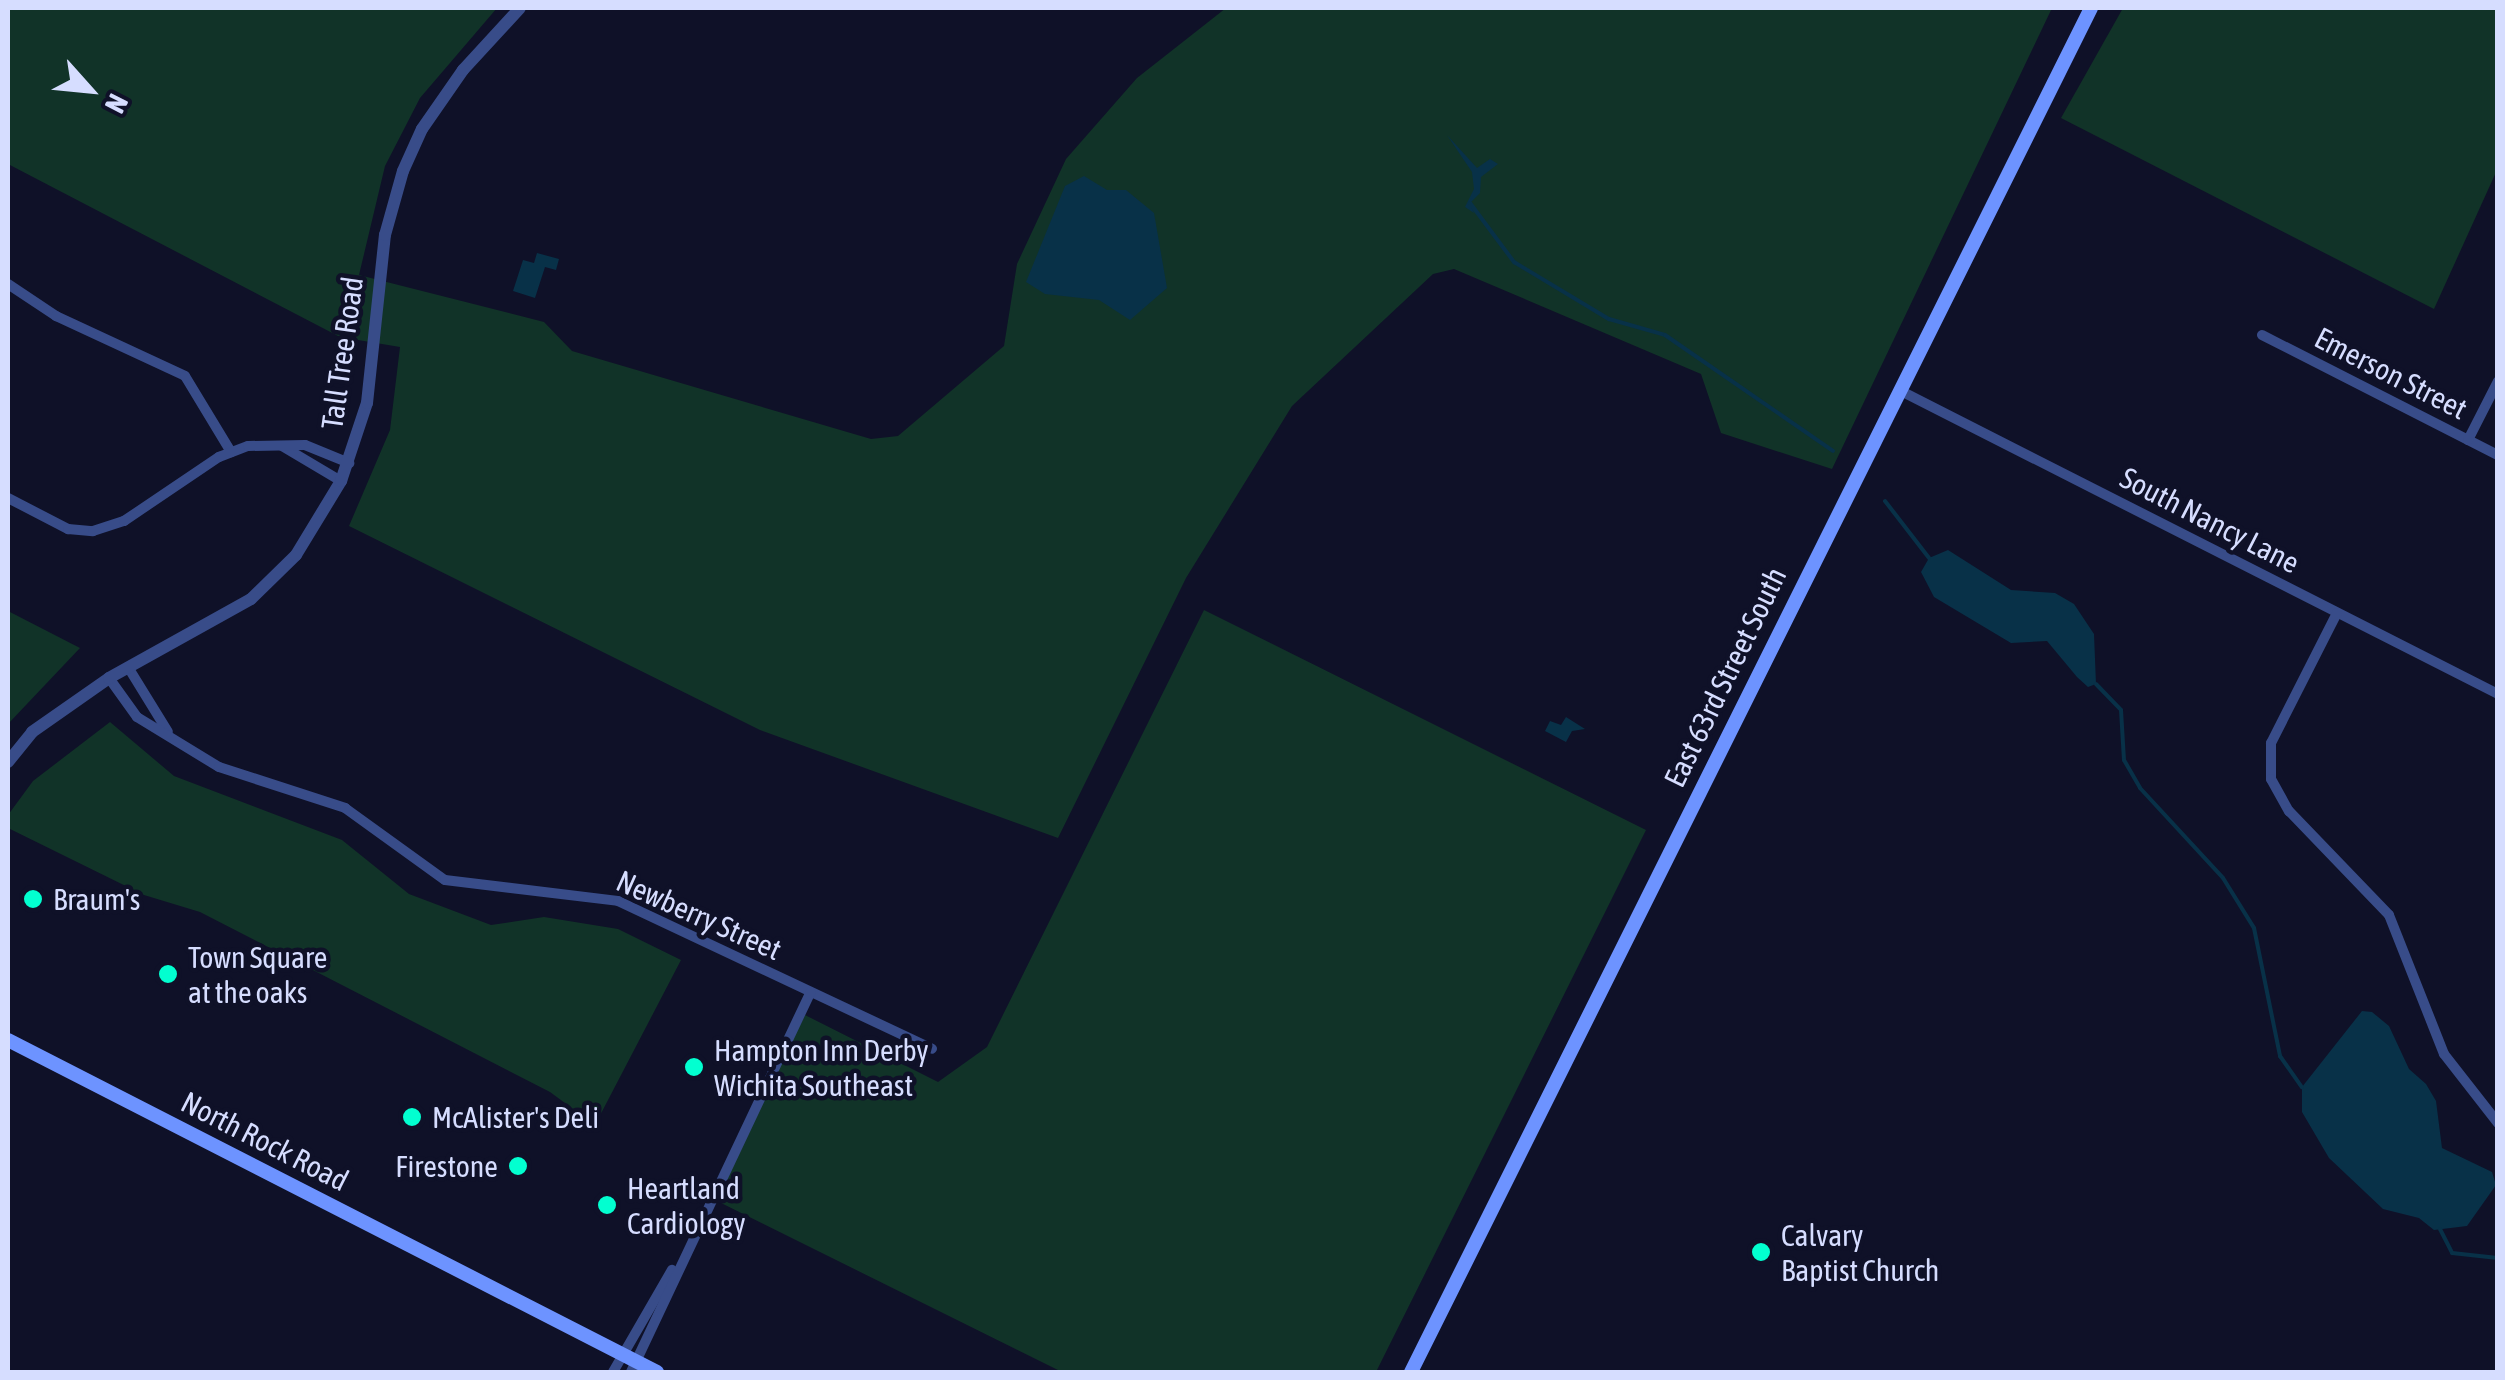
<!DOCTYPE html>
<html>
<head>
<meta charset="utf-8">
<style>
	body { margin:0 }
	#map { position:relative; width:2505px; height:1380px; overflow:hidden; background:#0f1128; font-family:"Asap Condensed",sans-serif }
	div>[style] { position:absolute }
	.green>* { inset:0; background:#113328 }
	.water>* { inset:0; background:#083148 }
	.stream>* { height:4px; margin:-2px; padding:0 2px; transform-origin:2px; border-radius:2px; background:#083148 }
	.minor>* { height:10px; margin:-5px; padding:0 5px; transform-origin:5px; border-radius:5px; background:#384c89 }
	.tertiary>* { height:12px; margin:-6px; padding:0 6px; transform-origin:6px; border-radius:6px; background:#384c89 }
	.secondary>* { height:14px; margin:-7px; padding:0 7px; transform-origin:7px; border-radius:7px; background:#6d93ff }
	.dots>* { width:28px; height:28px; translate:-50% -50%; box-sizing:border-box; border:5px solid #0f1128; border-radius:50% }
	span { translate:-50% -50%; white-space:nowrap; text-align:center; line-height:1.15; -webkit-text-stroke:9px #0f1128; paint-order:stroke }
	.street-label { font-size:30px; color:#d6ddff }
	.poi-label { font-size:30px; color:#d6ddff }
	.left { translate:0 -50%; text-align:left }
	.right { translate:-100% -50%; text-align:right }
	.frame { position:absolute; inset:0; border:10px solid #d6ddff; pointer-events:none }
	.north { position:absolute; left:40px; top:40px; width:100px; height:100px; -webkit-text-stroke:8px #0f1128; paint-order:stroke; rotate:117deg; font-size:28px; font-weight:700; line-height:40px; text-align:center; color:#d6ddff }
	.north::after { content:''; display:block; margin:auto; width:35px; height:45px; background:#d6ddff; clip-path:polygon(50% 0,100% 100%,50% 72%,0 100%) }
</style>
</head>
<body>
<div id="map">
	<div class="green">
		<div style="clip-path:polygon(8px 8px,497px 8px,420px 98px,385px 166px,359px 275px,544px 322px,572px 351px,871px 439px,898px 436px,1004px 346px,1017px 264px,1066px 159px,1137px 78px,1226px 8px,2052px 8px,1832px 469px,1721px 433px,1701px 374px,1454px 269px,1433px 274px,1292px 406px,1186px 578px,1058px 838px,760px 730px,349px 526px,390px 430px,400px 347px,340px 337px,8px 164px)"></div>
		<div style="clip-path:polygon(2123px 8px,2497px 8px,2497px 170px,2434px 309px,2061px 118px)"></div>
		<div style="clip-path:polygon(1204px 610px,1646px 830px,1376px 1372px,1062px 1372px,713px 1199px,805px 1015px,938px 1082px,987px 1047px)"></div>
		<div style="clip-path:polygon(8px 611px,80px 648px,8px 724px)"></div>
		<div style="clip-path:polygon(110px 722px,174px 776px,342px 840px,409px 894px,491px 925px,544px 917px,618px 929px,681px 960px,595px 1125px,550px 1092px,200px 912px,144px 895px,8px 828px,8px 815px,33px 781px)"></div>
	</div>
	<div class="water">
		<div style="clip-path:polygon(1447px 135px,1477px 168px,1490px 159px,1498px 164px,1481px 177px,1480px 193px,1470px 203px,1474px 213px,1465px 207px,1474px 189px,1472px 172px)"></div>
		<div style="clip-path:polygon(1084px 176px,1107px 190px,1126px 190px,1154px 213px,1167px 288px,1130px 320px,1099px 300px,1045px 294px,1026px 282px,1065px 186px)"></div>
		<div style="clip-path:polygon(537px 253px,559px 259px,556px 270px,545px 267px,535px 298px,513px 291px,523px 260px,534px 263px)"></div>
		<div style="clip-path:polygon(1948px 550px,2011px 590px,2055px 593px,2074px 604px,2094px 634px,2096px 684px,2088px 687px,2077px 677px,2047px 641px,2011px 643px,1934px 597px,1921px 572px,1929px 558px)"></div>
		<div style="clip-path:polygon(1566px 717px,1585px 729px,1572px 731px,1566px 742px,1545px 731px,1550px 721px,1561px 725px)"></div>
		<div style="clip-path:polygon(2362px 1011px,2372px 1012px,2389px 1026px,2409px 1069px,2426px 1084px,2436px 1101px,2442px 1148px,2492px 1172px,2496px 1185px,2467px 1226px,2434px 1230px,2419px 1218px,2383px 1209px,2329px 1158px,2302px 1112px,2302px 1087px)"></div>
	</div>
	<div class="stream">
		<div style="left:1470px;top:203px;width:74px;rotate:53.3deg"></div>
		<div style="left:1514px;top:262px;width:111px;rotate:31deg"></div>
		<div style="left:1609px;top:319px;width:58px;rotate:15.9deg"></div>
		<div style="left:1665px;top:335px;width:204px;rotate:34.6deg"></div>
		<div style="left:1885px;top:501px;width:72px;rotate:52.3deg"></div>
		<div style="left:2096px;top:684px;width:36px;rotate:46deg"></div>
		<div style="left:2121px;top:710px;width:50px;rotate:86.6deg"></div>
		<div style="left:2124px;top:760px;width:32px;rotate:60deg"></div>
		<div style="left:2140px;top:788px;width:122px;rotate:47.3deg"></div>
		<div style="left:2223px;top:878px;width:59px;rotate:58.2deg"></div>
		<div style="left:2254px;top:928px;width:131px;rotate:78.5deg"></div>
		<div style="left:2280px;top:1056px;width:38px;rotate:55deg"></div>
		<div style="left:2440px;top:1229px;width:27px;rotate:63deg"></div>
		<div style="left:2452px;top:1253px;width:46px;rotate:6.2deg"></div>
	</div>
	<div class="minor">
		<div style="left:8px;top:284px;width:58px;rotate:33.7deg"></div>
		<div style="left:56px;top:316px;width:142px;rotate:24.9deg"></div>
		<div style="left:185px;top:376px;width:89px;rotate:58.8deg"></div>
		<div style="left:2262px;top:335px;width:265px;rotate:27deg"></div>
		<div style="left:1899px;top:390px;width:672px;rotate:26.91deg"></div>
		<div style="left:2468px;top:440px;width:66px;rotate:-63deg"></div>
		<div style="left:282px;top:446px;width:69px;rotate:30.7deg"></div>
		<div style="left:8px;top:498px;width:68px;rotate:27.3deg"></div>
		<div style="left:68px;top:529px;width:25px;rotate:5deg"></div>
		<div style="left:93px;top:531px;width:33px;rotate:-18deg"></div>
		<div style="left:124px;top:521px;width:115px;rotate:-34deg"></div>
		<div style="left:219px;top:457px;width:31px;rotate:-21deg"></div>
		<div style="left:248px;top:446px;width:57px;rotate:-1deg"></div>
		<div style="left:305px;top:445px;width:48px;rotate:22.2deg"></div>
		<div style="left:2337px;top:613px;width:146px;rotate:116.9deg"></div>
		<div style="left:2271px;top:743px;width:36px;rotate:90deg"></div>
		<div style="left:2271px;top:779px;width:37px;rotate:61deg"></div>
		<div style="left:2289px;top:811px;width:144px;rotate:46.1deg"></div>
		<div style="left:2389px;top:915px;width:149px;rotate:68.4deg"></div>
		<div style="left:2444px;top:1054px;width:88px;rotate:52deg"></div>
		<div style="left:128px;top:667px;width:76px;rotate:58.4deg"></div>
		<div style="left:109px;top:678px;width:48px;rotate:54.3deg"></div>
		<div style="left:137px;top:717px;width:96px;rotate:31.4deg"></div>
		<div style="left:219px;top:767px;width:133px;rotate:18deg"></div>
		<div style="left:345px;top:808px;width:123px;rotate:35.8deg"></div>
		<div style="left:445px;top:880px;width:174px;rotate:6.9deg"></div>
		<div style="left:618px;top:901px;width:347px;rotate:25.2deg"></div>
		<div style="left:613px;top:1372px;width:118px;rotate:-60deg"></div>
		<div style="left:631px;top:1372px;width:420px;rotate:-64.7deg"></div>
	</div>
	<div class="tertiary">
		<div style="left:8px;top:762px;width:38px;rotate:-51deg"></div>
		<div style="left:32px;top:732px;width:94px;rotate:-35deg"></div>
		<div style="left:109px;top:678px;width:162px;rotate:-29.1deg"></div>
		<div style="left:251px;top:599px;width:63px;rotate:-44.4deg"></div>
		<div style="left:296px;top:555px;width:87px;rotate:-58.7deg"></div>
		<div style="left:341px;top:481px;width:82px;rotate:-71.6deg"></div>
		<div style="left:367px;top:403px;width:169px;rotate:-83.9deg"></div>
		<div style="left:385px;top:235px;width:66px;rotate:-74.3deg"></div>
		<div style="left:403px;top:171px;width:46px;rotate:-65.7deg"></div>
		<div style="left:422px;top:129px;width:72px;rotate:-55.2deg"></div>
		<div style="left:463px;top:70px;width:84px;rotate:-47.4deg"></div>
	</div>
	<div class="secondary">
		<div style="left:8px;top:1040px;width:729px;rotate:27.09deg"></div>
		<div style="left:1411px;top:1372px;width:1524px;rotate:-63.5deg"></div>
	</div>
	<div class="dots">
		<div style="left:33px;top:899px;background:#02ffd0"></div>
		<div style="left:168px;top:974px;background:#02ffd0"></div>
		<div style="left:694px;top:1067px;background:#02ffd0"></div>
		<div style="left:412px;top:1117px;background:#02ffd0"></div>
		<div style="left:518px;top:1166px;background:#02ffd0"></div>
		<div style="left:607px;top:1205px;background:#02ffd0"></div>
		<div style="left:1761px;top:1252px;background:#02ffd0"></div>
	</div>
	<div class="street-label">
		<span style="left:342px;top:353px;rotate:-82deg">Tall Tree Road</span>
		<span style="left:2391px;top:373px;rotate:27deg">Emerson Street</span>
		<span style="left:2210px;top:520px;rotate:27deg">South Nancy Lane</span>
		<span style="left:1725px;top:677px;rotate:-64deg">East 63rd Street South</span>
		<span style="left:699px;top:915px;rotate:24deg">Newberry Street</span>
		<span style="left:265px;top:1141px;rotate:27deg">North Rock Road</span>
	</div>
	<div class="poi-label">
		<span class="left" style="left:53px;top:899px">Braum's</span>
		<span class="left" style="left:188px;top:974px">Town Square<br>at the oaks</span>
		<span class="left" style="left:714px;top:1067px">Hampton Inn Derby<br>Wichita Southeast</span>
		<span class="left" style="left:432px;top:1117px">McAlister's Deli</span>
		<span class="right" style="left:498px;top:1166px">Firestone</span>
		<span class="left" style="left:627px;top:1205px">Heartland<br>Cardiology</span>
		<span class="left" style="left:1781px;top:1252px">Calvary<br>Baptist Church</span>
	</div>
	<div class="frame"></div>
	<div class="north">N</div>
</div>
</body>
</html>
